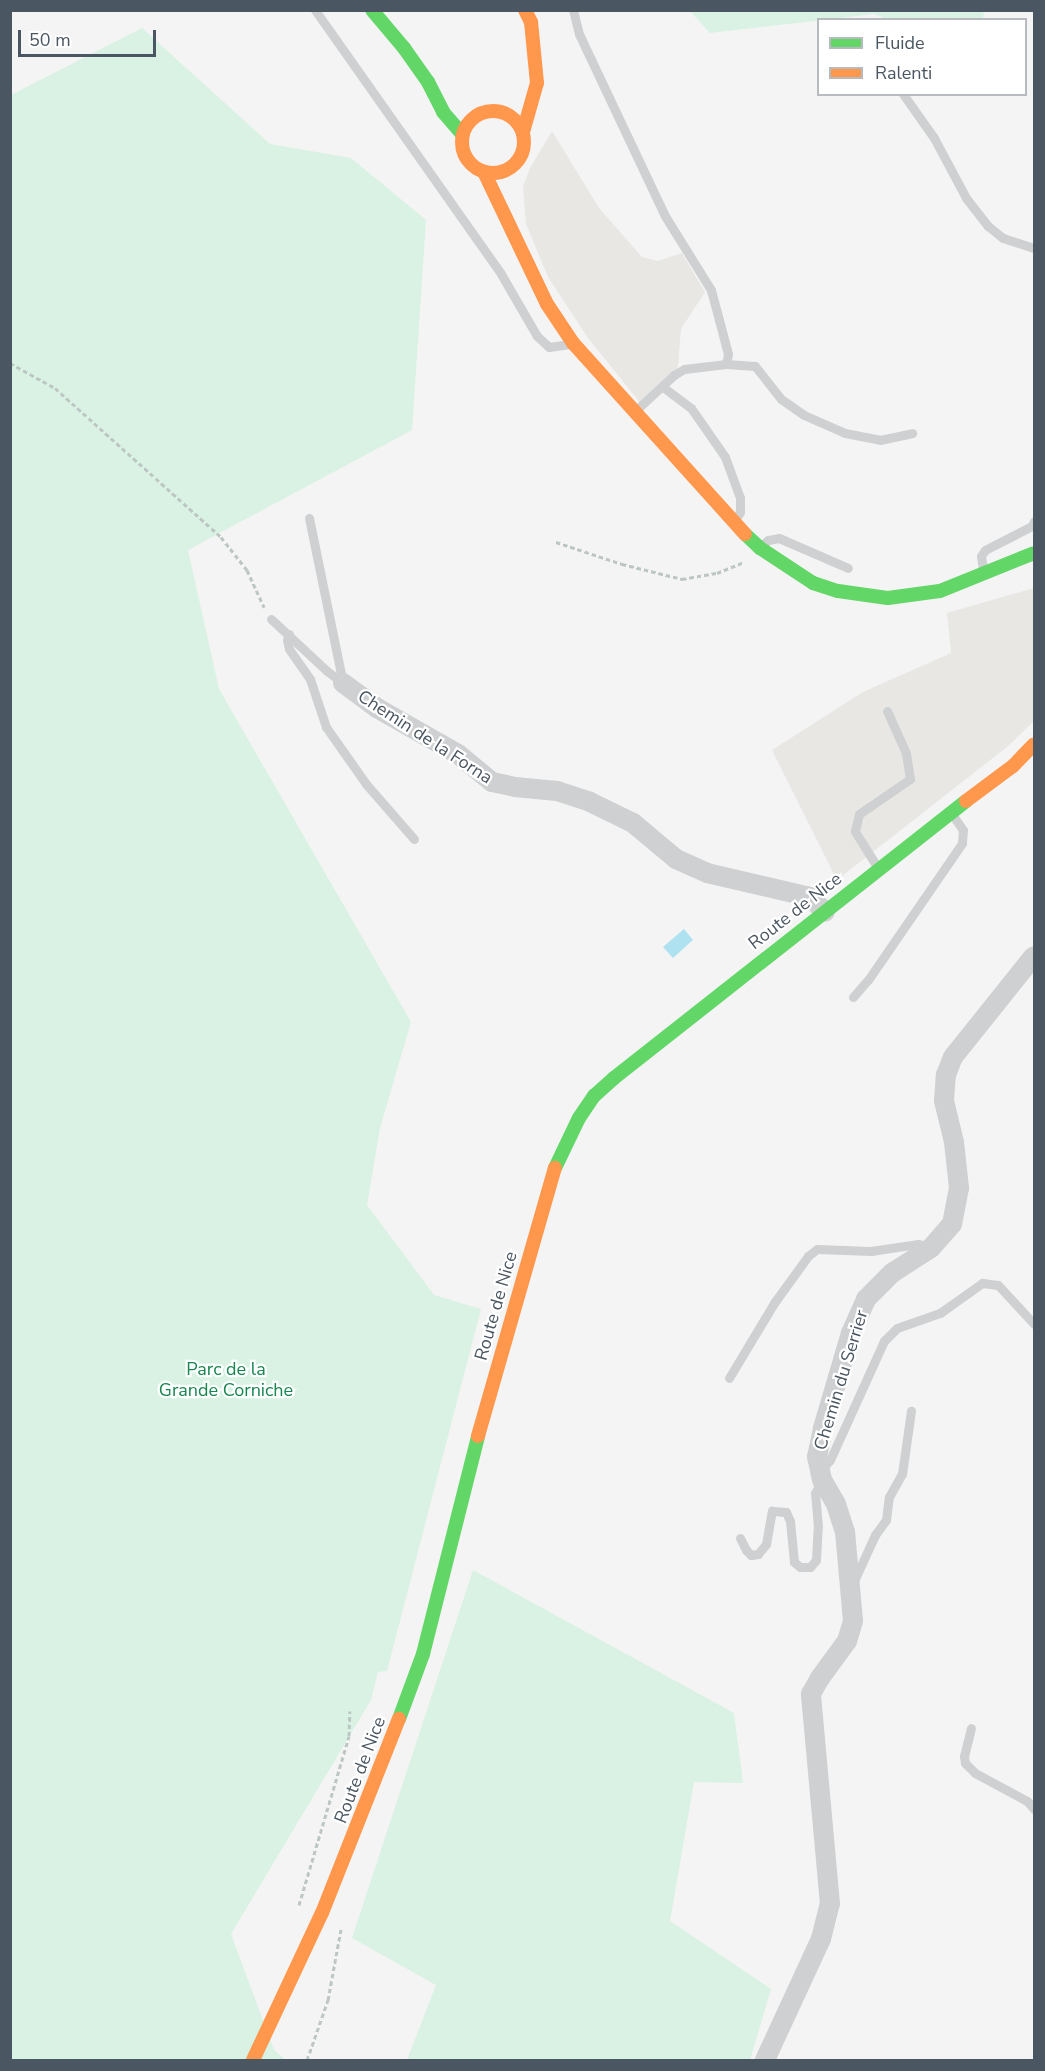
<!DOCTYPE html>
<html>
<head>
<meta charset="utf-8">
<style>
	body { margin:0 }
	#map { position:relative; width:1045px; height:2071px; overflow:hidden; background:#f4f4f4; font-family:"Nunito Sans",sans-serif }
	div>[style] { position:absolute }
	.commercial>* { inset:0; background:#e8e7e3 }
	.green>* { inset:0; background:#d9f2e3 }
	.water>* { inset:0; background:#aee2f0 }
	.path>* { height:3px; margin-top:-1.5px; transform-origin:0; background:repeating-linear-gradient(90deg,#bcc7c4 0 4.5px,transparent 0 7.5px) }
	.lane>* { height:9px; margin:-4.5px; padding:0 4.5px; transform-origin:4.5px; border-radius:4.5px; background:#ced0d2 }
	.street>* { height:20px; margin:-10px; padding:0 10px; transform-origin:10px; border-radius:10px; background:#ced0d2 }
	.fast>* { height:14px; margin:-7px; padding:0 7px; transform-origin:7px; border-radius:7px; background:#63d668 }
	.slow>* { height:14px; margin:-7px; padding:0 7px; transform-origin:7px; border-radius:7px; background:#ff974d }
	.slow>.ring { margin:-7px; padding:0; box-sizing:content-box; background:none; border:14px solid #ff974d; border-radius:50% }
	span { translate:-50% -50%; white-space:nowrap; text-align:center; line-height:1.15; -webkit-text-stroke:4.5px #fff; paint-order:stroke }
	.street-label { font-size:18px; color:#4a5661 }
	.park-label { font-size:18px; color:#17864f }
	.frame { position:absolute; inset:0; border:12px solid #4a5661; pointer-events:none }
	.legend { position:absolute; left:817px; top:18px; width:210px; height:78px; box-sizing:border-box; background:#fff; border:2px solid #b7bbc0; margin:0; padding:8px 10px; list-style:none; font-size:18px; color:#4a5661 }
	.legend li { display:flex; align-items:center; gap:12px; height:30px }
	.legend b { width:30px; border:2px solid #b7bbc0 }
	.scale { position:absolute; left:18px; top:30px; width:138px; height:27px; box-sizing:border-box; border:3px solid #4a5661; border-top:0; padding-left:8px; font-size:18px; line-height:21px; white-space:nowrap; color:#4a5661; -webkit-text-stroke:4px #fff; paint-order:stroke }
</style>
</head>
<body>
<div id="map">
	<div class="commercial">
		<div style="clip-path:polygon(552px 131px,599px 208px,642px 257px,658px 261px,682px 253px,705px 292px,681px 329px,678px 366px,674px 375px,642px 405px,588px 338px,548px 277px,526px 224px,523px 187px,530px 168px)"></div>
		<div style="clip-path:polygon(1034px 588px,1034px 721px,1007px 747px,837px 880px,772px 750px,863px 692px,951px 653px,947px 613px)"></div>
	</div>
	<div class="green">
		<div style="clip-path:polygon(690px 11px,984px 11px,983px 19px,889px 20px,874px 14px,710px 33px)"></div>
		<div style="clip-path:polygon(142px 28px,270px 144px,351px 158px,426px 220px,412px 430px,188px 550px,219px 689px,411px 1022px,380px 1128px,367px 1205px,434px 1295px,481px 1309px,387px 1671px,378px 1672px,371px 1700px,231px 1934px,274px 2050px,286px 2060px,11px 2060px,11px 95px)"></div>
		<div style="clip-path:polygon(473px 1570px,734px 1713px,743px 1783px,694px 1782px,670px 1921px,771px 1989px,750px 2060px,407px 2060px,436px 1985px,352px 1938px)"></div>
	</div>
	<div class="water">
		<div style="clip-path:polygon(684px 929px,693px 940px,673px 958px,663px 947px)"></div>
	</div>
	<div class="path">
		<div style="left:10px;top:363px;width:51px;rotate:29.1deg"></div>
		<div style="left:55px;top:388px;width:223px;rotate:41.9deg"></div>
		<div style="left:221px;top:537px;width:42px;rotate:51.8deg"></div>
		<div style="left:247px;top:570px;width:41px;rotate:65.3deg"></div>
		<div style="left:556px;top:542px;width:70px;rotate:18.4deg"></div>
		<div style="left:622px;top:564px;width:62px;rotate:14deg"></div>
		<div style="left:682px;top:579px;width:36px;rotate:-10deg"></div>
		<div style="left:717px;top:573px;width:29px;rotate:-22deg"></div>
		<div style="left:299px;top:1905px;width:176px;rotate:-73.5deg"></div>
		<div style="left:349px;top:1736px;width:25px;rotate:-88deg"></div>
		<div style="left:307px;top:2060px;width:64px;rotate:-70.7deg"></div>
		<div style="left:328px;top:2000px;width:72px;rotate:-79.6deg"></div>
	</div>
	<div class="lane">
		<div style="left:315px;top:10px;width:323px;rotate:54.8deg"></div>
		<div style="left:501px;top:274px;width:72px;rotate:59.9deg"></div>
		<div style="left:537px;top:336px;width:16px;rotate:43deg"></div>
		<div style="left:549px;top:347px;width:21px;rotate:-8deg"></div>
		<div style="left:573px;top:10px;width:25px;rotate:76deg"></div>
		<div style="left:579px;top:34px;width:201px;rotate:64.7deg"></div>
		<div style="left:665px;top:216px;width:87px;rotate:58.1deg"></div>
		<div style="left:711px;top:290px;width:66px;rotate:75.1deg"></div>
		<div style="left:728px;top:354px;width:10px;rotate:101deg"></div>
		<div style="left:726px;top:364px;width:42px;rotate:173.2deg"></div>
		<div style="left:684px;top:369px;width:12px;rotate:149deg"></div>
		<div style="left:674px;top:375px;width:53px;rotate:137.3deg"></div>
		<div style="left:903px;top:94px;width:54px;rotate:54.8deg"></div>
		<div style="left:934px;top:138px;width:68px;rotate:61.9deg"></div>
		<div style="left:966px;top:198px;width:36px;rotate:52deg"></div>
		<div style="left:988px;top:226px;width:19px;rotate:39deg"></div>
		<div style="left:1003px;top:238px;width:33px;rotate:18deg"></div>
		<div style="left:726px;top:364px;width:29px;rotate:4deg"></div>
		<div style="left:755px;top:366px;width:42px;rotate:51.8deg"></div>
		<div style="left:781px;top:399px;width:28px;rotate:35deg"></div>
		<div style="left:804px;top:415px;width:45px;rotate:23.7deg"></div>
		<div style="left:845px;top:433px;width:36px;rotate:11deg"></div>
		<div style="left:880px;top:440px;width:33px;rotate:-12deg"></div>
		<div style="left:663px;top:387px;width:35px;rotate:37deg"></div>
		<div style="left:691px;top:408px;width:60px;rotate:55.2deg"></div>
		<div style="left:725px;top:457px;width:44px;rotate:69.9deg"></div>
		<div style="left:740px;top:498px;width:14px;rotate:90deg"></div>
		<div style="left:740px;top:512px;width:9px;rotate:122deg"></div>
		<div style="left:309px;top:518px;width:168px;rotate:78.4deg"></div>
		<div style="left:763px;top:544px;width:6px;rotate:-39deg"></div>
		<div style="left:768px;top:540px;width:11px;rotate:-10deg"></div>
		<div style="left:779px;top:538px;width:75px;rotate:23.5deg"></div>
		<div style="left:983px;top:569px;width:13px;rotate:-99deg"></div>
		<div style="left:981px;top:556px;width:7px;rotate:-56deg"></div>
		<div style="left:985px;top:550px;width:53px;rotate:-27.1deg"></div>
		<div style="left:1032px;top:526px;width:5px;rotate:-68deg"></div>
		<div style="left:271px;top:619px;width:76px;rotate:42.9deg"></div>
		<div style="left:327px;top:671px;width:20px;rotate:37deg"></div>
		<div style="left:289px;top:634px;width:6px;rotate:108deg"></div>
		<div style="left:287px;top:640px;width:9px;rotate:77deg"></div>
		<div style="left:289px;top:649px;width:37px;rotate:55deg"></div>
		<div style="left:310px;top:679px;width:51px;rotate:71.6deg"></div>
		<div style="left:326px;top:727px;width:70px;rotate:54.9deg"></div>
		<div style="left:366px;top:784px;width:73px;rotate:48.9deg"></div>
		<div style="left:876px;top:865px;width:40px;rotate:-122deg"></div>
		<div style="left:855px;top:831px;width:17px;rotate:-77deg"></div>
		<div style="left:859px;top:814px;width:62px;rotate:-34.5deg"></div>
		<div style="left:910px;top:779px;width:26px;rotate:-99deg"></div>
		<div style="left:906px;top:753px;width:46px;rotate:-114.3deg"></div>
		<div style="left:853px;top:997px;width:23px;rotate:-49deg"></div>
		<div style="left:868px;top:980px;width:166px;rotate:-55.5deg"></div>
		<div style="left:962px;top:843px;width:13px;rotate:-86deg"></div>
		<div style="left:963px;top:830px;width:19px;rotate:-125deg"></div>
		<div style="left:729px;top:1378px;width:87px;rotate:-59deg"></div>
		<div style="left:774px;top:1303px;width:58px;rotate:-54.1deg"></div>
		<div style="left:808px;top:1256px;width:11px;rotate:-38deg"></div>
		<div style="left:817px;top:1249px;width:54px;rotate:2.1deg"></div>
		<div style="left:871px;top:1251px;width:48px;rotate:-8.5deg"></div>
		<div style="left:918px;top:1244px;width:11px;rotate:15deg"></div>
		<div style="left:821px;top:1470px;width:13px;rotate:-48deg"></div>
		<div style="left:830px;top:1460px;width:131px;rotate:-65.6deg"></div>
		<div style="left:884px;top:1341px;width:18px;rotate:-45deg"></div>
		<div style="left:897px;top:1328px;width:46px;rotate:-19.2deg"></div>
		<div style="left:940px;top:1313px;width:52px;rotate:-35.5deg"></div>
		<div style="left:982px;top:1283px;width:16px;rotate:7deg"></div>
		<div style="left:998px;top:1285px;width:53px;rotate:47.3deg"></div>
		<div style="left:740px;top:1538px;width:13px;rotate:63deg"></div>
		<div style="left:746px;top:1550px;width:7px;rotate:45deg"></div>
		<div style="left:751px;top:1555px;width:7px;rotate:-8deg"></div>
		<div style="left:758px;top:1554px;width:13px;rotate:-51deg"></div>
		<div style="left:766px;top:1544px;width:34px;rotate:-80deg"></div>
		<div style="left:772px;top:1511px;width:14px;rotate:4deg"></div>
		<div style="left:786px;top:1512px;width:10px;rotate:66deg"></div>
		<div style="left:790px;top:1521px;width:41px;rotate:84.4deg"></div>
		<div style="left:794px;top:1562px;width:8px;rotate:40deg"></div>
		<div style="left:800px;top:1567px;width:10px"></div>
		<div style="left:810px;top:1567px;width:9px;rotate:-49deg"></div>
		<div style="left:816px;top:1560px;width:33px;rotate:-87deg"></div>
		<div style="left:818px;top:1527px;width:34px;rotate:-95deg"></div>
		<div style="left:815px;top:1493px;width:15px;rotate:-62deg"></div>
		<div style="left:853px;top:1583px;width:53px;rotate:-65.4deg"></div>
		<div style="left:875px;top:1535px;width:19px;rotate:-54deg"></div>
		<div style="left:886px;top:1520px;width:23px;rotate:-83deg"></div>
		<div style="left:889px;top:1497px;width:26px;rotate:-61deg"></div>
		<div style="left:902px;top:1474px;width:64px;rotate:-81.9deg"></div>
		<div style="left:971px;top:1728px;width:29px;rotate:104deg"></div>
		<div style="left:964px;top:1756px;width:7px;rotate:82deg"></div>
		<div style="left:965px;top:1763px;width:14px;rotate:45deg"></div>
		<div style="left:975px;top:1773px;width:59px;rotate:28.3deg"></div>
		<div style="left:1027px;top:1801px;width:11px;rotate:49deg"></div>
	</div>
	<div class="street">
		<div style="left:343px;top:683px;width:42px;rotate:36.3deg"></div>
		<div style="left:377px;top:708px;width:93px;rotate:29.6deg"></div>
		<div style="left:458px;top:754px;width:44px;rotate:39.5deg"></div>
		<div style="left:492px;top:782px;width:24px;rotate:12deg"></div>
		<div style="left:515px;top:787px;width:42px;rotate:5.4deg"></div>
		<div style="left:557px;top:791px;width:35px;rotate:18deg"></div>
		<div style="left:590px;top:802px;width:48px;rotate:26deg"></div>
		<div style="left:633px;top:823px;width:56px;rotate:39.9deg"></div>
		<div style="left:676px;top:859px;width:34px;rotate:24deg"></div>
		<div style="left:707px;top:873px;width:106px;rotate:13.1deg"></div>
		<div style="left:810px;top:897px;width:21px;rotate:45deg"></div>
		<div style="left:765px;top:2060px;width:133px;rotate:-65.2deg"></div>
		<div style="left:821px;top:1939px;width:36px;rotate:-76deg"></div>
		<div style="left:830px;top:1904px;width:211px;rotate:-95.2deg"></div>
		<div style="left:811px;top:1694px;width:18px;rotate:-61deg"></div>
		<div style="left:820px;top:1678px;width:46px;rotate:-53.9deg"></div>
		<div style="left:847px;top:1641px;width:21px;rotate:-73deg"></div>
		<div style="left:853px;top:1621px;width:89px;rotate:-95.1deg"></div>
		<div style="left:845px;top:1532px;width:29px;rotate:-108deg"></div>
		<div style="left:836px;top:1504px;width:28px;rotate:-120deg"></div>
		<div style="left:822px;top:1480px;width:24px;rotate:-102deg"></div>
		<div style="left:817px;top:1457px;width:30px;rotate:-78deg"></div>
		<div style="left:823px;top:1428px;width:99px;rotate:-73.6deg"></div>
		<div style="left:851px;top:1333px;width:37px;rotate:-66deg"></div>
		<div style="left:866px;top:1299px;width:37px;rotate:-45deg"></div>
		<div style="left:892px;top:1273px;width:46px;rotate:-32.7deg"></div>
		<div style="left:931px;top:1248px;width:32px;rotate:-49deg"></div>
		<div style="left:952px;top:1224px;width:37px;rotate:-79deg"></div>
		<div style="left:959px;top:1188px;width:46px;rotate:-96.2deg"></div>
		<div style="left:954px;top:1142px;width:42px;rotate:-103.7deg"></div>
		<div style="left:944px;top:1101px;width:26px;rotate:-86deg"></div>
		<div style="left:946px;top:1075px;width:19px;rotate:-69deg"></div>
		<div style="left:953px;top:1057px;width:129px;rotate:-51.3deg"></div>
	</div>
	<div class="fast">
		<div style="left:372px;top:10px;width:50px;rotate:49.9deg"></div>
		<div style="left:404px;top:48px;width:42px;rotate:54.8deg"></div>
		<div style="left:428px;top:82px;width:34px;rotate:63deg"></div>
		<div style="left:443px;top:112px;width:29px;rotate:49deg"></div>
		<div style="left:745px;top:534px;width:21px;rotate:43deg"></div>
		<div style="left:760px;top:548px;width:64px;rotate:33.4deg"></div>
		<div style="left:813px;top:583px;width:26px;rotate:18deg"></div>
		<div style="left:838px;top:591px;width:50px;rotate:8deg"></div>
		<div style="left:888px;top:598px;width:52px;rotate:-7.7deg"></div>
		<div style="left:940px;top:591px;width:101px;rotate:-22deg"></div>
		<div style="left:555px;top:1168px;width:55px;rotate:-64.4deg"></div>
		<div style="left:579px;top:1118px;width:27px;rotate:-56deg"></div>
		<div style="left:594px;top:1096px;width:27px;rotate:-42deg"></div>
		<div style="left:614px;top:1078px;width:448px;rotate:-38.2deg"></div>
		<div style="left:399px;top:1719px;width:69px;rotate:-69.7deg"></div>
		<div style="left:423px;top:1654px;width:225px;rotate:-75.8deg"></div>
	</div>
	<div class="slow">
		<div class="ring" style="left:462px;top:111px;width:48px;height:48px"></div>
		<div style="left:523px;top:132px;width:51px;rotate:-74.1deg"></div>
		<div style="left:537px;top:83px;width:61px;rotate:-95.6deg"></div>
		<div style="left:531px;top:22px;width:13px;rotate:-117deg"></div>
		<div style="left:484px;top:172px;width:146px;rotate:64.5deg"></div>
		<div style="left:547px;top:304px;width:47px;rotate:56.3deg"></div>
		<div style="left:573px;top:343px;width:257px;rotate:48deg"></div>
		<div style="left:966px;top:801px;width:59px;rotate:-36.7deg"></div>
		<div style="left:1013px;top:766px;width:30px;rotate:-46deg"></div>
		<div style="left:478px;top:1436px;width:279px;rotate:-74deg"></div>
		<div style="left:253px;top:2060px;width:162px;rotate:-64.9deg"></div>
		<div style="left:322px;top:1913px;width:209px;rotate:-68.4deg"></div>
	</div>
	<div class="street-label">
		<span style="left:425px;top:737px;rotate:33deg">Chemin de la Forna</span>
		<span style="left:795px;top:911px;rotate:-38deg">Route de Nice</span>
		<span style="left:496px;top:1306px;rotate:-74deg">Route de Nice</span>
		<span style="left:841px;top:1380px;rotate:-73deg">Chemin du Serrier</span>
		<span style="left:360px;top:1770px;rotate:-69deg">Route de Nice</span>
	</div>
	<div class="park-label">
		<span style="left:226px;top:1380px">Parc de la<br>Grande Corniche</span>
	</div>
	<div class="frame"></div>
	<ul class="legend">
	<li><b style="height:8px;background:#63d668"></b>Fluide</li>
	<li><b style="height:8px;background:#ff974d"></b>Ralenti</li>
	</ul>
	<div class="scale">50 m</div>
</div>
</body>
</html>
